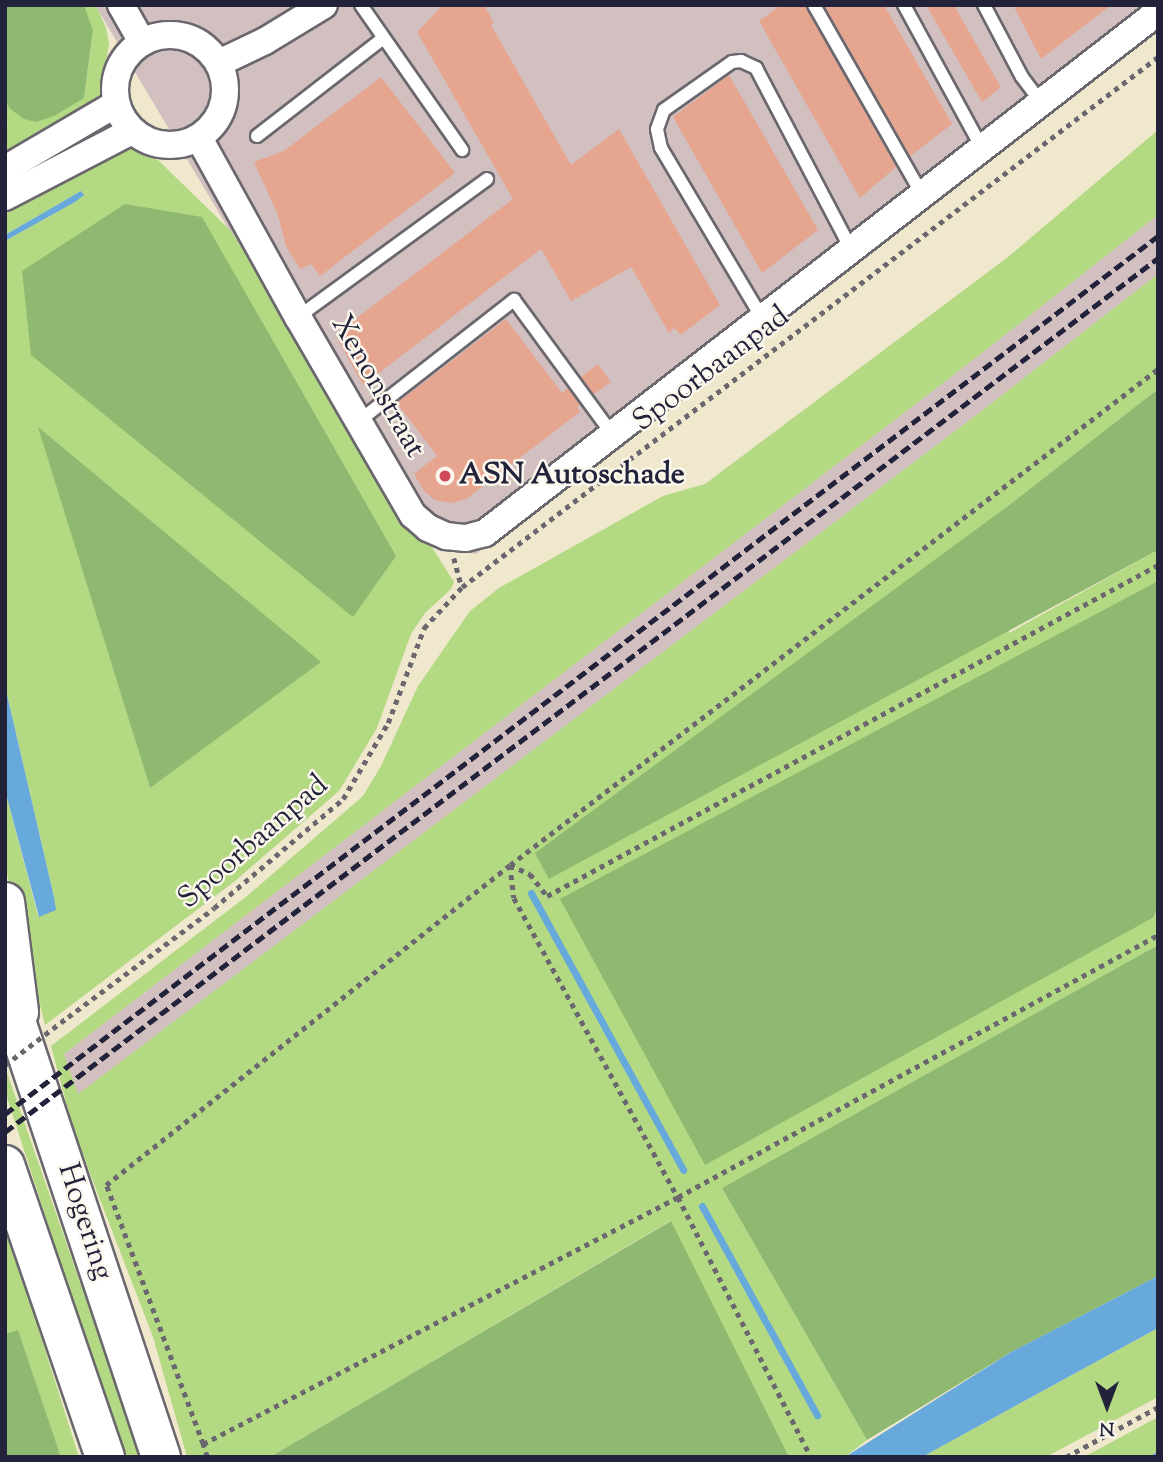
<!DOCTYPE html>
<html>
<head>
<meta charset="utf-8">
<style>
	body { margin:0 }
	#map { position:relative; width:1163px; height:1462px; overflow:hidden; background:#efe8cd; font-family:"Sorts Mill Goudy",serif }
	div>[style] { position:absolute }
	.industrial>* { inset:0; background:#d2bfc0 }
	.green>* { inset:0; background:#b4d983 }
	.forest>* { inset:0; background:#8fb971 }
	.water>* { inset:0; background:#68a9db }
	.stream>* { height:7px; margin:-3.5px; padding:0 3.5px; transform-origin:3.5px; border-radius:3.5px; background:#68a9db }
	.building>* { inset:0; background:#e6a58f }
	.path>* { height:4.5px; margin-top:-2.25px; transform-origin:0; background:repeating-linear-gradient(90deg,#6a676e 0 5px,transparent 0 10px) }
	.roads { filter:drop-shadow(2px 0 #6a676e) drop-shadow(-2px 0 #6a676e) drop-shadow(0 2px #6a676e) drop-shadow(0 -2px #6a676e) }
	.service>* { height:12px; margin:-6px; padding:0 6px; transform-origin:6px; border-radius:6px; background:#fff }
	.minor>* { height:26px; margin:-13px; padding:0 13px; transform-origin:13px; border-radius:13px; background:#fff }
	.minor>.ring { margin:-13px; padding:0; box-sizing:content-box; background:none; border:26px solid #fff; border-radius:50% }
	.trunk>* { height:38px; margin:-19px; padding:0 19px; transform-origin:19px; border-radius:19px; background:#fff }
	.rail>* { height:5px; margin-top:-2.5px; transform-origin:0; background:repeating-linear-gradient(90deg,#22223b 0 10px,transparent 0 15px) }
	.path-bridge>* { height:4.5px; margin-top:-2.25px; transform-origin:0; background:repeating-linear-gradient(90deg,#6a676e 0 5px,transparent 0 10px) }
	.dots>* { width:19px; height:19px; translate:-50% -50%; box-sizing:border-box; border:4px solid #fbf7ec; border-radius:50% }
	span { translate:-50% -50%; white-space:nowrap; text-align:center; line-height:1.15; -webkit-text-stroke:5px #fbf7ec; paint-order:stroke }
	.street-label { font-size:30px; color:#22223b }
	.poi-label { font-size:30px; color:#22223b; font-weight:700 }
	.left { translate:0 -50%; text-align:left }
	.frame { position:absolute; inset:0; border:7px solid #22223b; pointer-events:none }
	.north { position:absolute; left:1072px; top:1371px; width:70px; height:70px; -webkit-text-stroke:5px #fbf7ec; paint-order:stroke; rotate:180deg; font-size:19px; font-weight:700; line-height:28px; text-align:center; color:#22223b }
	.north::after { content:''; display:block; margin:auto; width:24px; height:32px; background:#22223b; clip-path:polygon(50% 0,100% 100%,50% 72%,0 100%) }
</style>
</head>
<body>
<div id="map">
	<div class="industrial">
		<div style="clip-path:polygon(95px 5px,1158px 5px,1158px 11px,476px 554px,417px 545px)"></div>
		<div style="clip-path:polygon(1158px 215px,1158px 274px,979px 413px,78px 1095px,64px 1054px,951px 377px)"></div>
	</div>
	<div class="green">
		<div style="clip-path:polygon(84px 5px,96px 5px,106px 28px,109px 44px,99px 103px,79px 119px,35px 134px,5px 151px,5px 127px,9px 125px,5px 125px,5px 100px,9px 108px,84px 98px,93px 31px)"></div>
		<div style="clip-path:polygon(1158px 130px,1158px 215px,951px 377px,64px 1054px,78px 1094px,979px 413px,1158px 274px,1158px 389px,1008px 506px,1009px 633px,1158px 550px,1158px 581px,1009px 661px,1154px 917px,1158px 903px,1158px 945px,722px 1188px,867px 1440px,845px 1457px,789px 1457px,670px 1221px,270px 1457px,187px 1457px,153px 1337px,74px 1132px,51px 1046px,247px 896px,363px 796px,381px 766px,418px 686px,470px 611px,499px 588px,663px 496px,705px 484px,1008px 257px)"></div>
		<div style="clip-path:polygon(evenodd,124px 145px,158px 160px,231px 231px,454px 582px,451px 589px,425px 613px,411px 634px,377px 728px,339px 791px,235px 881px,45px 1025px,5px 866px,5px 790px,38px 916px,54px 897px,5px 686px,5px 241px,75px 202px,81px 191px,5px 235px,5px 207px,124px 145px,39px 428px,151px 788px,150px 788px,39px 428px)"></div>
		<div style="clip-path:polygon(5px 1067px,141px 1457px,123px 1457px,5px 1091px)"></div>
		<div style="clip-path:polygon(5px 1223px,79px 1457px,61px 1457px,18px 1331px,5px 1334px)"></div>
		<div style="clip-path:polygon(1158px 1328px,1158px 1397px,1046px 1457px,922px 1457px)"></div>
		<div style="clip-path:polygon(1158px 1417px,1158px 1457px,1084px 1457px)"></div>
	</div>
	<div class="forest">
		<div style="clip-path:polygon(5px 5px,84px 5px,93px 30px,84px 98px,54px 116px,36px 122px,24px 119px,9px 108px,5px 100px)"></div>
		<div style="clip-path:polygon(125px 204px,202px 217px,396px 556px,353px 617px,31px 355px,22px 271px)"></div>
		<div style="clip-path:polygon(1158px 389px,1158px 550px,549px 879px,535px 853px,1008px 506px)"></div>
		<div style="clip-path:polygon(38px 427px,321px 662px,150px 788px)"></div>
		<div style="clip-path:polygon(1158px 581px,1158px 903px,1154px 917px,705px 1165px,560px 899px)"></div>
		<div style="clip-path:polygon(1158px 945px,1158px 1276px,1011px 1352px,867px 1440px,722px 1188px)"></div>
		<div style="clip-path:polygon(671px 1221px,789px 1457px,270px 1457px)"></div>
		<div style="clip-path:polygon(18px 1330px,61px 1457px,5px 1457px,5px 1334px)"></div>
	</div>
	<div class="water">
		<div style="clip-path:polygon(81px 191px,84px 195px,75px 202px,5px 241px,5px 235px)"></div>
		<div style="clip-path:polygon(5px 686px,54px 897px,56px 910px,39px 917px,5px 790px)"></div>
		<div style="clip-path:polygon(1158px 1276px,1158px 1328px,922px 1457px,845px 1457px,1011px 1352px)"></div>
	</div>
	<div class="stream">
		<div style="left:531px;top:893px;width:316px;rotate:61.2deg"></div>
		<div style="left:702px;top:1206px;width:239px;rotate:61.2deg"></div>
		<div style="left:1154px;top:1457px;width:4px;rotate:-27deg"></div>
	</div>
	<div class="building">
		<div style="clip-path:polygon(443px 5px,484px 5px,494px 23px,491px 25px,571px 165px,619px 129px,720px 305px,681px 335px,674px 328px,669px 333px,631px 267px,571px 301px,541px 249px,363px 385px,338px 340px,348px 332px,345px 327px,513px 199px,417px 32px)"></div>
		<div style="clip-path:polygon(781px 5px,805px 5px,896px 167px,860px 198px,759px 21px)"></div>
		<div style="clip-path:polygon(824px 5px,884px 5px,952px 124px,910px 156px)"></div>
		<div style="clip-path:polygon(926px 5px,954px 5px,984px 58px,1001px 87px,982px 102px)"></div>
		<div style="clip-path:polygon(1013px 5px,1111px 5px,1041px 59px)"></div>
		<div style="clip-path:polygon(729px 75px,818px 230px,762px 273px,673px 117px)"></div>
		<div style="clip-path:polygon(381px 77px,455px 173px,320px 276px,311px 264px,300px 269px,286px 246px,278px 215px,254px 162px,284px 151px)"></div>
		<div style="clip-path:polygon(506px 319px,562px 393px,568px 388px,580px 405px,577px 407px,580px 412px,466px 499px,451px 503px,435px 500px,424px 491px,414px 474px,437px 456px,397px 403px)"></div>
		<div style="clip-path:polygon(598px 364px,611px 382px,594px 394px,581px 377px)"></div>
	</div>
	<div class="path">
		<div style="left:454px;top:558px;width:30px;rotate:75deg"></div>
		<div style="left:510px;top:865px;width:22px;rotate:24deg"></div>
		<div style="left:530px;top:874px;width:28px;rotate:52deg"></div>
		<div style="left:547px;top:896px;width:695px;rotate:-28.45deg"></div>
		<div style="left:510px;top:865px;width:33px;rotate:83deg"></div>
		<div style="left:514px;top:898px;width:341px;rotate:61.3deg"></div>
		<div style="left:678px;top:1197px;width:292px;rotate:62.9deg"></div>
		<div style="left:68px;top:1017px;width:182px;rotate:-36.7deg"></div>
		<div style="left:214px;top:908px;width:169px;rotate:-40.2deg"></div>
		<div style="left:343px;top:799px;width:88px;rotate:-59.4deg"></div>
		<div style="left:388px;top:723px;width:102px;rotate:-69.2deg"></div>
		<div style="left:424px;top:628px;width:56px;rotate:-47.2deg"></div>
		<div style="left:462px;top:587px;width:875px;rotate:-37.29deg"></div>
		<div style="left:203px;top:1444px;width:277px;rotate:-110.5deg"></div>
		<div style="left:106px;top:1185px;width:515px;rotate:-38.38deg"></div>
		<div style="left:510px;top:865px;width:816px;rotate:-37.43deg"></div>
		<div style="left:207px;top:1457px;width:14px;rotate:-107deg"></div>
		<div style="left:203px;top:1444px;width:535px;rotate:-27.47deg"></div>
		<div style="left:678px;top:1197px;width:547px;rotate:-28.63deg"></div>
		<div style="left:1066px;top:1457px;width:105px;rotate:-28.5deg"></div>
	</div>
	<div class="roads">
		<div class="service">
			<div style="left:361px;top:5px;width:177px;rotate:55.1deg"></div>
			<div style="left:814px;top:5px;width:218px;rotate:60.3deg"></div>
			<div style="left:904px;top:5px;width:163px;rotate:61.4deg"></div>
			<div style="left:984px;top:5px;width:81px;rotate:62.2deg"></div>
			<div style="left:1022px;top:77px;width:31px;rotate:53deg"></div>
			<div style="left:257px;top:136px;width:158px;rotate:-37.8deg"></div>
			<div style="left:298px;top:317px;width:234px;rotate:-36.1deg"></div>
			<div style="left:762px;top:318px;width:198px;rotate:-120.7deg"></div>
			<div style="left:661px;top:148px;width:19px;rotate:-102deg"></div>
			<div style="left:657px;top:129px;width:20px;rotate:-70deg"></div>
			<div style="left:664px;top:110px;width:83px;rotate:-35.2deg"></div>
			<div style="left:732px;top:62px;width:9px;rotate:-6deg"></div>
			<div style="left:741px;top:61px;width:17px;rotate:25deg"></div>
			<div style="left:756px;top:68px;width:204px;rotate:62.3deg"></div>
			<div style="left:359px;top:421px;width:197px;rotate:-38deg"></div>
			<div style="left:514px;top:300px;width:166px;rotate:53.8deg"></div>
		</div>
		<div class="minor">
			<div style="left:121px;top:5px;width:43px;rotate:60.4deg"></div>
			<div class="ring" style="left:115px;top:35px;width:84px;height:84px"></div>
			<div style="left:219px;top:63px;width:51px;rotate:-25.6deg"></div>
			<div style="left:265px;top:41px;width:69px;rotate:-31.4deg"></div>
			<div style="left:199px;top:138px;width:205px;rotate:61.1deg"></div>
			<div style="left:298px;top:317px;width:229px;rotate:59.9deg"></div>
			<div style="left:413px;top:515px;width:20px;rotate:41deg"></div>
			<div style="left:428px;top:528px;width:20px;rotate:24deg"></div>
			<div style="left:446px;top:536px;width:20px;rotate:6deg"></div>
			<div style="left:466px;top:538px;width:20px;rotate:-15deg"></div>
			<div style="left:485px;top:533px;width:851px;rotate:-37.75deg"></div>
			<div style="left:5px;top:169px;width:129px;rotate:-30.4deg"></div>
			<div style="left:5px;top:197px;width:143px;rotate:-27.5deg"></div>
		</div>
		<div class="trunk">
			<div style="left:5px;top:902px;width:111px;rotate:82.7deg"></div>
			<div style="left:5px;top:988px;width:494px;rotate:71.6deg"></div>
			<div style="left:5px;top:1165px;width:309px;rotate:71.1deg"></div>
		</div>
	</div>
	<div class="rail">
		<div style="left:5px;top:1114px;width:1449px;rotate:-37.29deg"></div>
		<div style="left:5px;top:1132px;width:1447px;rotate:-37.16deg"></div>
	</div>
	<div class="path-bridge">
		<div style="left:5px;top:1065px;width:79px;rotate:-37.3deg"></div>
	</div>
	<div class="dots">
		<div style="left:445px;top:476px;background:#d1495b"></div>
	</div>
	<div class="street-label">
		<span style="left:712px;top:370px;rotate:-37deg">Spoorbaanpad</span>
		<span style="left:377px;top:387px;rotate:60deg">Xenonstraat</span>
		<span style="left:254px;top:843px;rotate:-41deg">Spoorbaanpad</span>
		<span style="left:84px;top:1222px;rotate:72deg">Hogering</span>
	</div>
	<div class="poi-label">
		<span class="left" style="left:459px;top:476px">ASN Autoschade</span>
	</div>
	<div class="frame"></div>
	<div class="north">N</div>
</div>
</body>
</html>
